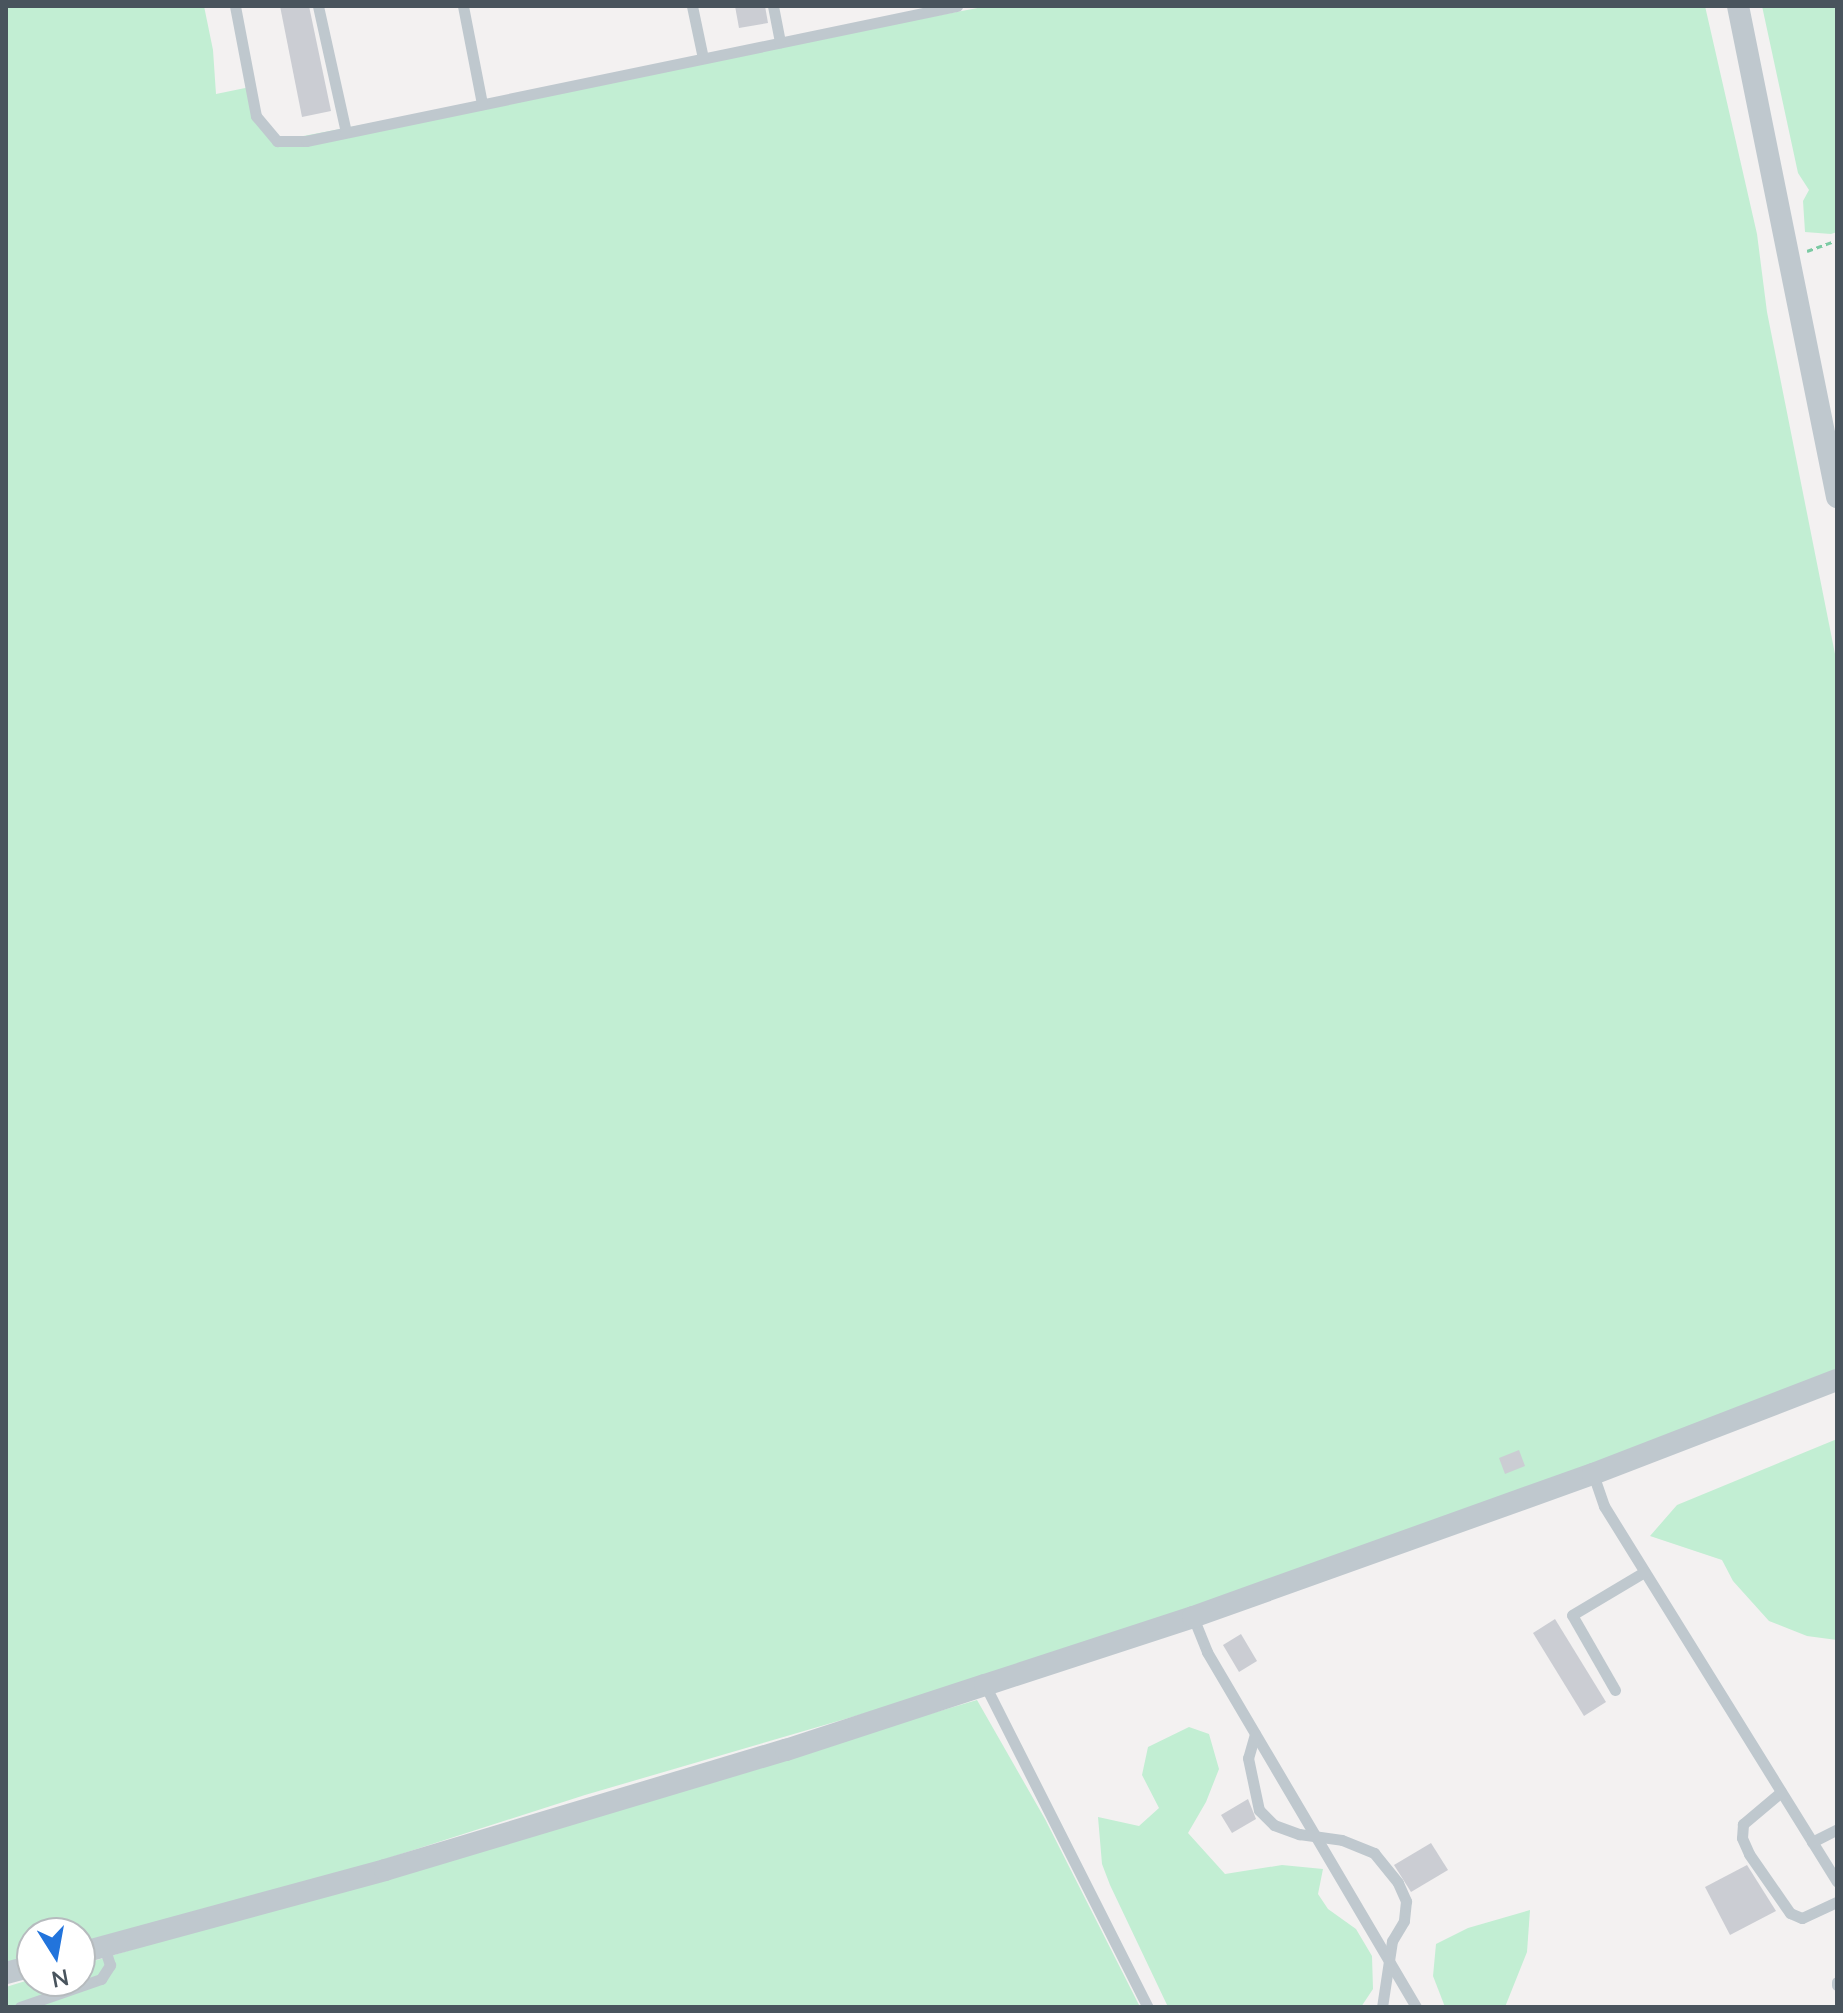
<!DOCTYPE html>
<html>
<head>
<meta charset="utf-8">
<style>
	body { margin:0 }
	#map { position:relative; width:1843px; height:2013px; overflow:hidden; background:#f3f1f1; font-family:Lato,sans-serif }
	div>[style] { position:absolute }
	.green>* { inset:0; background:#c2eed3 }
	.building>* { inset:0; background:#cbcdd3 }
	.path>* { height:3px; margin-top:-1.5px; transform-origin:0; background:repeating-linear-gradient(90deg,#7bcaa3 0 6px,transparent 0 10px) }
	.lane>* { height:11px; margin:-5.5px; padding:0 5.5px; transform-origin:5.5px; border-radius:5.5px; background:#bfc8ce }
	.street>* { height:22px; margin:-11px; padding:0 11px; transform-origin:11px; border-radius:11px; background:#bfc8ce }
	span { translate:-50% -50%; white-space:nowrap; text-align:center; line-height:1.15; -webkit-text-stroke:6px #fff; paint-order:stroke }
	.frame { position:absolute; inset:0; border:8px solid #49545d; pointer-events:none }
	.north { position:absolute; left:16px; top:1917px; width:80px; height:80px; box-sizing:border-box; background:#fff; border:2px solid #b6bbbe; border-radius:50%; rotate:169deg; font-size:22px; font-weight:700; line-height:32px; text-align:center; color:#49545d }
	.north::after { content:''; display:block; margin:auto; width:28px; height:36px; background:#2274dc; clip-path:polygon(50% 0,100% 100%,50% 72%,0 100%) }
</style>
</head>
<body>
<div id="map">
	<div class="green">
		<div style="clip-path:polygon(6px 6px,204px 6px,213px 50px,216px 94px,250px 87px,256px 116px,277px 141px,988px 6px,1705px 6px,1757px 234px,1767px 312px,1837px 664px,1837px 1369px,1409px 1534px,979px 1680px,585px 1795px,311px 1883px,80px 1943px,80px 1933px,32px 1933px,32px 1956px,6px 1963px)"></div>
		<div style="clip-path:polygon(1762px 6px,1837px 6px,1837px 232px,1831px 234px,1805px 232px,1803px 201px,1809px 190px,1798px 173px)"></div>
		<div style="clip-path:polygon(1837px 1439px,1837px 1640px,1807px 1636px,1769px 1621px,1733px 1581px,1722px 1560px,1650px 1536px,1677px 1505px)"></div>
		<div style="clip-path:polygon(977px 1700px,1045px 1819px,1140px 2007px,6px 2007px,6px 1987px,32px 1979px,80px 1981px,80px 1965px)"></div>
		<div style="clip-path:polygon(1189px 1727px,1209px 1734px,1219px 1769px,1206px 1802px,1188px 1833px,1225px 1874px,1282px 1865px,1323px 1869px,1318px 1894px,1328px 1909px,1356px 1929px,1372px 1956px,1373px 1989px,1361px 2007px,1168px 2007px,1110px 1885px,1102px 1864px,1098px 1817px,1139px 1826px,1159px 1808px,1142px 1775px,1148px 1747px)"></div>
		<div style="clip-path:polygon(1530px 1910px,1527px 1952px,1505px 2007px,1445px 2007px,1433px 1976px,1436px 1944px,1468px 1928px)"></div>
	</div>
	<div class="building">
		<div style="clip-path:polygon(280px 6px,309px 6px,331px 111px,302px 117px)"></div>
		<div style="clip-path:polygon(735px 6px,765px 6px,768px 23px,739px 28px)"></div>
		<div style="clip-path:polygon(1519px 1450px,1525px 1466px,1505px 1474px,1499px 1458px)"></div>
		<div style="clip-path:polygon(1555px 1619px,1606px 1702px,1584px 1716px,1533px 1633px)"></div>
		<div style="clip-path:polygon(1241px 1634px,1257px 1661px,1239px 1672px,1223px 1645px)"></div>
		<div style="clip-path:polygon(1248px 1799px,1256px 1819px,1232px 1833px,1221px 1815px)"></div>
		<div style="clip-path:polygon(1431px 1843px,1448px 1870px,1411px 1892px,1394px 1865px)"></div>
		<div style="clip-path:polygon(1747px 1865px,1776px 1911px,1730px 1935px,1705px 1887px)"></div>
	</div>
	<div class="path">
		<div style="left:1807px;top:251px;width:32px;rotate:-20deg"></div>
	</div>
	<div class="lane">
		<div style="left:235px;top:6px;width:112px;rotate:79.2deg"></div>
		<div style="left:256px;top:116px;width:33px;rotate:50deg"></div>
		<div style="left:277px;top:141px;width:29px"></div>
		<div style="left:306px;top:141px;width:665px;rotate:-11.72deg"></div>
		<div style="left:318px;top:6px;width:129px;rotate:77.5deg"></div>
		<div style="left:463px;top:6px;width:100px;rotate:79deg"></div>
		<div style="left:692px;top:6px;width:53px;rotate:78.1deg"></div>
		<div style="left:773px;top:6px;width:37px;rotate:79deg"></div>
		<div style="left:1593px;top:1474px;width:34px;rotate:71deg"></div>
		<div style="left:1604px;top:1506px;width:442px;rotate:58.2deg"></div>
		<div style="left:1193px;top:1617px;width:38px;rotate:68deg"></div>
		<div style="left:1207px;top:1652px;width:412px;rotate:59.5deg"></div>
		<div style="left:985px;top:1685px;width:361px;rotate:63.2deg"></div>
		<div style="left:1615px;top:1690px;width:86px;rotate:-119.8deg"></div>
		<div style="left:1572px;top:1615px;width:84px;rotate:-30.8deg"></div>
		<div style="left:1255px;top:1734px;width:25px;rotate:106deg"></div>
		<div style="left:1248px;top:1758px;width:53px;rotate:78.1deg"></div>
		<div style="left:1259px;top:1810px;width:21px;rotate:45deg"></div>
		<div style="left:1274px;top:1825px;width:27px;rotate:20deg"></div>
		<div style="left:1299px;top:1834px;width:43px;rotate:7.9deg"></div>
		<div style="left:1342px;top:1840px;width:35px;rotate:22deg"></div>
		<div style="left:1374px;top:1853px;width:38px;rotate:51deg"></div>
		<div style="left:1398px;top:1883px;width:20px;rotate:66deg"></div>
		<div style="left:1406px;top:1901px;width:20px;rotate:96deg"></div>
		<div style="left:1404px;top:1921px;width:23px;rotate:121deg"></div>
		<div style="left:1392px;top:1941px;width:67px;rotate:98.6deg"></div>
		<div style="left:1781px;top:1792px;width:50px;rotate:139.9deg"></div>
		<div style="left:1743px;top:1824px;width:14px;rotate:94deg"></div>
		<div style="left:1742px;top:1838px;width:17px;rotate:66deg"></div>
		<div style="left:1749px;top:1854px;width:72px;rotate:55.2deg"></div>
		<div style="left:1790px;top:1913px;width:13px;rotate:23deg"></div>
		<div style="left:1802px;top:1918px;width:38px;rotate:-25deg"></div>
		<div style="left:1812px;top:1842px;width:28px;rotate:-27deg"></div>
		<div style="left:1837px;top:1982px;width:3px;rotate:90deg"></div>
		<div style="left:20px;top:2007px;width:86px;rotate:-19.1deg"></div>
		<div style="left:101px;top:1979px;width:17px;rotate:-57deg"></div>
		<div style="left:110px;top:1965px;width:19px;rotate:-108deg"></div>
	</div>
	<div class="street">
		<div style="left:1738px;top:6px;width:501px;rotate:78.6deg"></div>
		<div style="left:80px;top:1953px;width:316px;rotate:-15.2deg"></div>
		<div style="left:385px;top:1870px;width:419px;rotate:-16.7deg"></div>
		<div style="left:786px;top:1750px;width:209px;rotate:-18.1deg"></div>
		<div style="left:985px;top:1685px;width:219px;rotate:-18.1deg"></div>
		<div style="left:1193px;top:1617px;width:425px;rotate:-19.7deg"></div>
		<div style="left:1593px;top:1474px;width:261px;rotate:-21.1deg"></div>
		<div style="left:6px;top:1973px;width:27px;rotate:-15deg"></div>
	</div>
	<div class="frame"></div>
	<div class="north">N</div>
</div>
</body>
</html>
